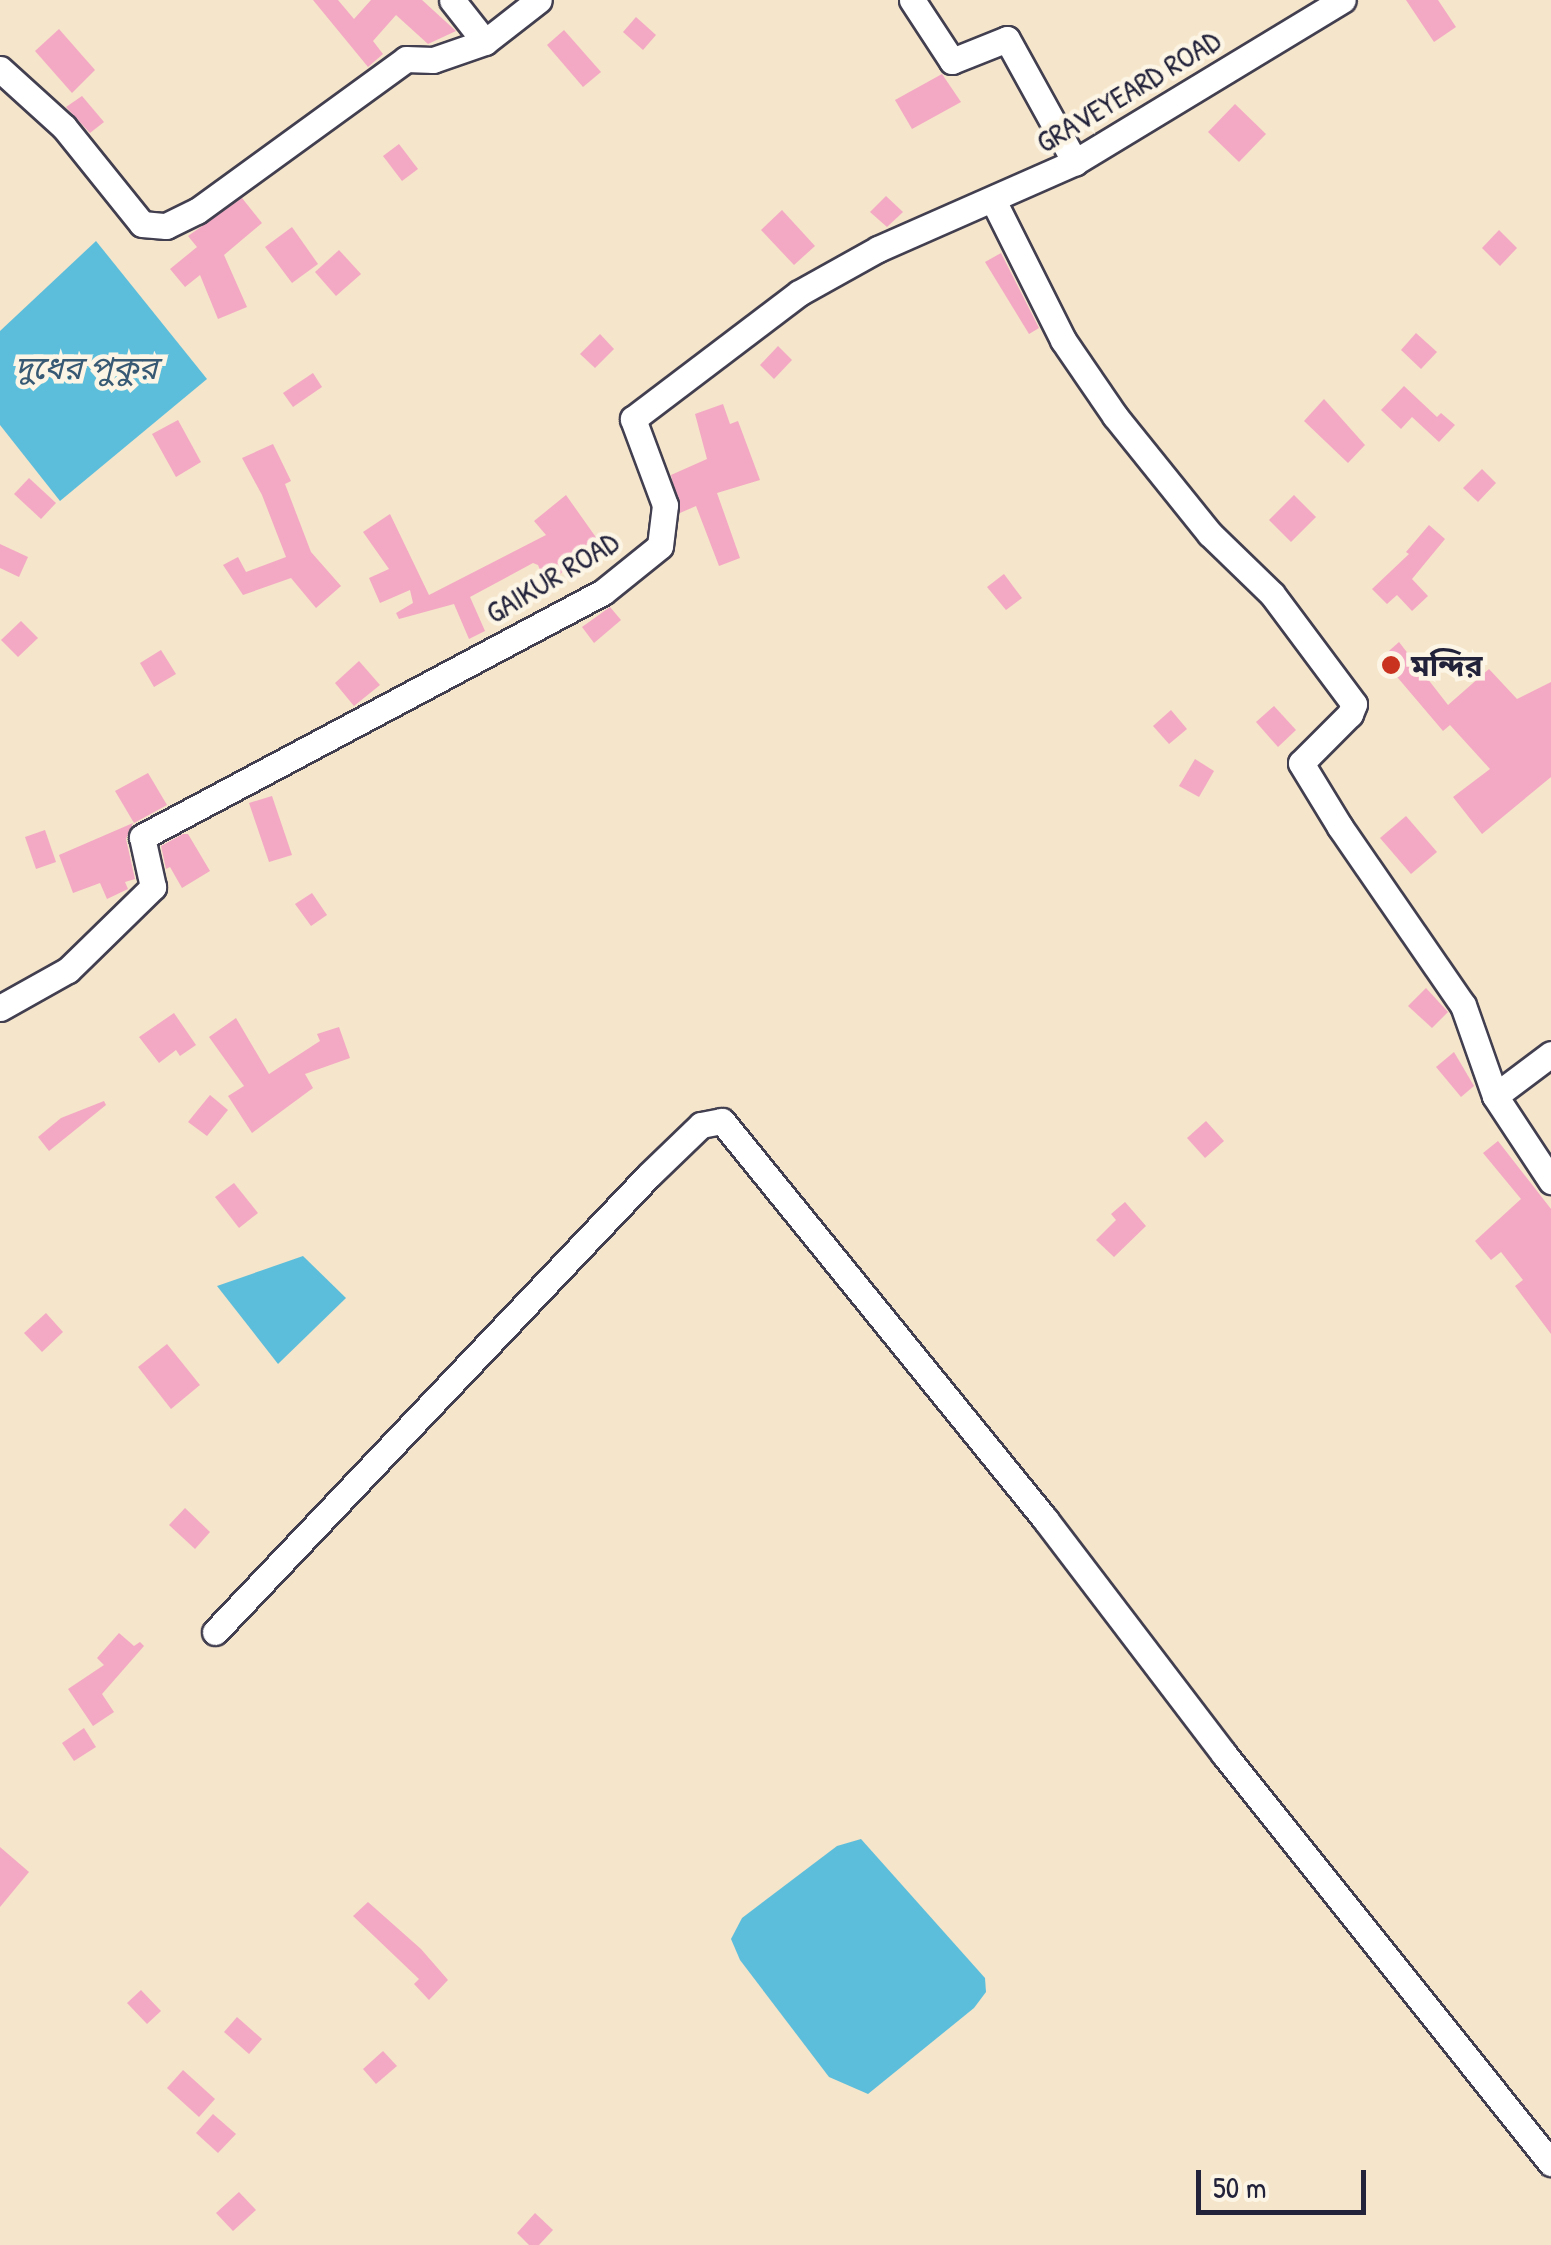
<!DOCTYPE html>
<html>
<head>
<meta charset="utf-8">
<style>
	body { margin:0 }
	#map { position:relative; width:1551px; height:2245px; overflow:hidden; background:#f5e5ca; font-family:"Patrick Hand","Noto Sans Bengali",sans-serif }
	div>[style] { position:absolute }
	.water>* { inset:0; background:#5dbedb }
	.building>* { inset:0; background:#f3a9c4 }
	.roads { filter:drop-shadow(2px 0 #423f50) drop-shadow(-2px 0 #423f50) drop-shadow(0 2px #423f50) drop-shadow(0 -2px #423f50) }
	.minor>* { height:25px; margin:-12.5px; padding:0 12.5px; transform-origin:12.5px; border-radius:12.5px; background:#fff }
	.dots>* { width:28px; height:28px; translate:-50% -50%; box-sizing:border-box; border:5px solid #fcf5e5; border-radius:50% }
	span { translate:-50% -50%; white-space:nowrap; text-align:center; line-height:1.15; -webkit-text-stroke:9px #fcf5e5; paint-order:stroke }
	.street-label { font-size:30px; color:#22223b }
	.poi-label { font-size:30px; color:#22223b; font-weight:700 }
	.left { translate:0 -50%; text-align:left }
	.water-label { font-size:32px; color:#375973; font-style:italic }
	.scale { position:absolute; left:1196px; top:2170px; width:170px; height:45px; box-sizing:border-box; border:5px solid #22223b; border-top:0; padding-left:12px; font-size:30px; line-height:35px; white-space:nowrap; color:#22223b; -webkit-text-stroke:8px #fcf5e5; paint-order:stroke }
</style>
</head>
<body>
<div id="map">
	<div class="water">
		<div style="clip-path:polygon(96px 241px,207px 379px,60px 501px,0 425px,0 331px)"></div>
		<div style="clip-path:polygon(303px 1256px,346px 1298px,278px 1364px,217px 1286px)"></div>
		<div style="clip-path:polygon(861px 1839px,985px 1978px,986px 1992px,974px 2008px,868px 2094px,829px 2077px,740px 1960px,731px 1939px,742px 1918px,837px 1846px)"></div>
	</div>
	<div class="building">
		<div style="clip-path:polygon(313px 0,338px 0,354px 19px,371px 0,422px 0,456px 31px,428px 44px,396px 15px,373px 41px,383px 54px,368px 67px)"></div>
		<div style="clip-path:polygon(1406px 0,1438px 0,1456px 27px,1434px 42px)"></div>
		<div style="clip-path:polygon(636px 17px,656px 35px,643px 50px,623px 32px)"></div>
		<div style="clip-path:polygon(59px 29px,95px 70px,72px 93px,35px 51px)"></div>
		<div style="clip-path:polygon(564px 30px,601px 72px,583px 87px,547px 45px)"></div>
		<div style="clip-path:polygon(942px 74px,961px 102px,912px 129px,895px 100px)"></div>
		<div style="clip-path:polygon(82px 96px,104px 122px,90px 133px,66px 107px)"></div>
		<div style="clip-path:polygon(1235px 104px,1266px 134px,1239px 162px,1208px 132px)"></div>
		<div style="clip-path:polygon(399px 144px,418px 169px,402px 181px,383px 156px)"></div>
		<div style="clip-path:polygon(886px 196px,903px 212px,887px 227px,870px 212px)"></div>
		<div style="clip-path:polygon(242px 198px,262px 223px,224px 255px,247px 307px,218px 319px,200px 275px,185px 287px,170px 269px,197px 247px,188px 236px)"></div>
		<div style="clip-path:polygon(782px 210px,815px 246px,794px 265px,761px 230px)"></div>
		<div style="clip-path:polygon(292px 227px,318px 264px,292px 283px,265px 247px)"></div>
		<div style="clip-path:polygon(1499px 230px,1517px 248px,1500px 266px,1482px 248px)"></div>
		<div style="clip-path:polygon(339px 250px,361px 274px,336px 296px,315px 272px)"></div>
		<div style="clip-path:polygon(1001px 253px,1039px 328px,1029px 334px,985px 262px)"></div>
		<div style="clip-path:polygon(1416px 333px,1437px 352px,1421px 369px,1401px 350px)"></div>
		<div style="clip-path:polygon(600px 334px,614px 349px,595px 368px,580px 354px)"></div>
		<div style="clip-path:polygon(778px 346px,792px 360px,774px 379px,760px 365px)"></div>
		<div style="clip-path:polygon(313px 373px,322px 387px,293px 407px,283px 393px)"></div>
		<div style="clip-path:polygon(1404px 386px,1437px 417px,1441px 413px,1455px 425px,1439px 442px,1412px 417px,1401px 429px,1381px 410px)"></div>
		<div style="clip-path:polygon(1324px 399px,1365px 445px,1348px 463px,1304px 421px)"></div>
		<div style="clip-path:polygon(723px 404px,730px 424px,738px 421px,760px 480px,717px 493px,740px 558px,719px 566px,696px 506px,680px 513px,671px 475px,707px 459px,695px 414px)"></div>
		<div style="clip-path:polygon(178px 420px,201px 462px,176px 477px,152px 434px)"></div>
		<div style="clip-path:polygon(273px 444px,291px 481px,285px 484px,311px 552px,341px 586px,316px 608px,291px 578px,243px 595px,223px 565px,238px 557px,246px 572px,286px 557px,262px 495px,242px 458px)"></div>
		<div style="clip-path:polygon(1482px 469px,1496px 483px,1478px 502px,1463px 488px)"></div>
		<div style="clip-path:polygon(29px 478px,56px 503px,41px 519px,14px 494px)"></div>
		<div style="clip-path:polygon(566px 495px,600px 543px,546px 585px,538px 565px,533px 563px,470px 597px,485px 631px,469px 639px,454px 604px,399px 619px,396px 613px,413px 603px,410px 590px,380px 603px,369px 578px,389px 569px,363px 532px,390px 514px,429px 595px,546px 535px,534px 521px)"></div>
		<div style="clip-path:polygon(1294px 495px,1316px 517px,1291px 542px,1269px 520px)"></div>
		<div style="clip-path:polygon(1429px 525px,1445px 539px,1412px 579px,1428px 596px,1412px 611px,1397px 595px,1387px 604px,1372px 589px,1409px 554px,1406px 552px)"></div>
		<div style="clip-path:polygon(0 544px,28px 557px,19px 577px,0 568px)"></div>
		<div style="clip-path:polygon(1004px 574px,1022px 598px,1006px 610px,987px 587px)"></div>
		<div style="clip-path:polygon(610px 607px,621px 620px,594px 643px,582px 627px)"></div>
		<div style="clip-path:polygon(21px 621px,38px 638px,18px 657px,1px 640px)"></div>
		<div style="clip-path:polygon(1399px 642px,1448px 705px,1489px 669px,1517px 699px,1551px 682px,1551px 777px,1482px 834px,1453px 797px,1490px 769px,1450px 725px,1443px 731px,1381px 658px)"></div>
		<div style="clip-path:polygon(161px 650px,176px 674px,154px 687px,140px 663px)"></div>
		<div style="clip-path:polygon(359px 661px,380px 685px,354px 706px,335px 683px)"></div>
		<div style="clip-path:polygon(1274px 706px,1296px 730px,1278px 747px,1256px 722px)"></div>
		<div style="clip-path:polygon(1171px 710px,1187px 729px,1169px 744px,1153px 726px)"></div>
		<div style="clip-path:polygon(1195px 759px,1214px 771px,1199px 797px,1179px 786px)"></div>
		<div style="clip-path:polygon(148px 773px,167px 805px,134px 823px,115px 791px)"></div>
		<div style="clip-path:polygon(272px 796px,292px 855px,269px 862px,249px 803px)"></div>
		<div style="clip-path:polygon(1406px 816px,1437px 852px,1411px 874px,1380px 838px)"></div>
		<div style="clip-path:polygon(133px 823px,126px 839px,135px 879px,125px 882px,128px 889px,107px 899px,100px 883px,73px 893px,59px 855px)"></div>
		<div style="clip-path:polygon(45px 830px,56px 862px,36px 869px,25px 837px)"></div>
		<div style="clip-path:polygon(183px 834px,188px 834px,210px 871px,182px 888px,170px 867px,166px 869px,161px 846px)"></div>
		<div style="clip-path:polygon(312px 893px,327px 915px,311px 926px,295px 904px)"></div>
		<div style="clip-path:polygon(1426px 988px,1448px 1012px,1432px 1028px,1408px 1006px)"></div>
		<div style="clip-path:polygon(174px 1013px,196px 1045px,180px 1056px,176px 1050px,159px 1063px,139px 1037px)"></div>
		<div style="clip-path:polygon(236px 1018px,269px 1074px,320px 1041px,317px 1034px,339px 1027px,350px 1058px,305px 1074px,313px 1088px,252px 1133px,228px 1096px,244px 1086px,209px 1037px)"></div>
		<div style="clip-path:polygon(1454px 1052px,1474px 1086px,1461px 1097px,1436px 1067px)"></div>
		<div style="clip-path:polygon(210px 1095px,228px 1110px,207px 1136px,188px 1122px)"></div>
		<div style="clip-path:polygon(104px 1101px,106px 1105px,49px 1151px,38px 1137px,61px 1118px)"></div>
		<div style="clip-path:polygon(1206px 1121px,1224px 1141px,1205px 1158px,1187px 1138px)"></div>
		<div style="clip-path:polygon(1498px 1141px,1551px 1209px,1551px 1334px,1515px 1286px,1523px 1280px,1501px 1252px,1491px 1260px,1475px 1241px,1521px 1199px,1483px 1153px)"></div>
		<div style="clip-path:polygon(234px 1183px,258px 1213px,239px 1228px,215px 1197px)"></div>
		<div style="clip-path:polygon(1125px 1202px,1146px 1226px,1114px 1257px,1096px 1240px,1116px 1220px,1111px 1214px)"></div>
		<div style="clip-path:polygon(46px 1313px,63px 1332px,42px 1352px,24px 1333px)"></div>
		<div style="clip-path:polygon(167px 1344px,200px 1385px,171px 1409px,138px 1367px)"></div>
		<div style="clip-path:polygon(185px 1508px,210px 1532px,195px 1549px,169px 1525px)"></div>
		<div style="clip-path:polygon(119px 1633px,134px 1646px,140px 1642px,144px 1646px,102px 1694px,114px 1712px,93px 1726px,68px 1689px,104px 1665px,97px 1658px)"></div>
		<div style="clip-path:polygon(84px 1728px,96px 1747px,74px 1761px,62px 1743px)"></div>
		<div style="clip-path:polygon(0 1847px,29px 1872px,0 1907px)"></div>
		<div style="clip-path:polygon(368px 1902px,421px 1949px,448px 1980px,429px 2000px,414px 1984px,419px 1979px,353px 1916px)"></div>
		<div style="clip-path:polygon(141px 1990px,161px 2011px,147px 2024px,127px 2003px)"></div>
		<div style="clip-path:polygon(237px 2017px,262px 2039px,249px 2054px,224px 2032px)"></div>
		<div style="clip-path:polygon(383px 2051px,397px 2066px,376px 2084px,363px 2069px)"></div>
		<div style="clip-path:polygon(183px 2070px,215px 2099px,199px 2117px,167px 2088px)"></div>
		<div style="clip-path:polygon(213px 2114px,236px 2134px,218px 2153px,196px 2133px)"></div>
		<div style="clip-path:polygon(239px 2192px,256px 2210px,233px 2231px,216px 2213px)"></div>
		<div style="clip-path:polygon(535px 2213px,553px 2230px,539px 2245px,529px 2245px,517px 2233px)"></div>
	</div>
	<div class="roads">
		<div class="minor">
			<div style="left:452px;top:0;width:53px;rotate:51.8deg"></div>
			<div style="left:912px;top:0;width:73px;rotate:56.7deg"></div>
			<div style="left:952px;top:61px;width:59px;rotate:-21.8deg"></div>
			<div style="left:1007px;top:39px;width:141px;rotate:61.1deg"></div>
			<div style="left:0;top:69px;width:86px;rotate:42.2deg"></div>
			<div style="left:64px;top:127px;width:124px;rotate:51.2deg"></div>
			<div style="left:142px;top:224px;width:24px;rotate:5deg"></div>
			<div style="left:166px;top:226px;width:34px;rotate:-26deg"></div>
			<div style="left:197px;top:211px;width:258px;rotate:-36deg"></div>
			<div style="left:406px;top:59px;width:27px;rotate:2deg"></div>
			<div style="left:433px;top:60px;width:55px;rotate:-19.1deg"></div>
			<div style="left:485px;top:42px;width:68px;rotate:-37.9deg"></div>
			<div style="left:993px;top:200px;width:157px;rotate:63.4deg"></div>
			<div style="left:1063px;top:340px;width:92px;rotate:55.6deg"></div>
			<div style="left:1115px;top:416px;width:151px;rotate:51.2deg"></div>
			<div style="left:1210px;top:534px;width:86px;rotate:44.1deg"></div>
			<div style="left:1272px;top:594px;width:137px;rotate:53.3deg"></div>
			<div style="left:1354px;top:704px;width:11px;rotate:112deg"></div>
			<div style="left:1350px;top:714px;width:69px;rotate:135deg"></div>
			<div style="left:1301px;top:763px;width:75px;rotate:58.6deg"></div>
			<div style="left:1340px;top:827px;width:216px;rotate:55.4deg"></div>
			<div style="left:1463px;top:1005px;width:96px;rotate:70.6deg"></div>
			<div style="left:0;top:1008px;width:78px;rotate:-29.2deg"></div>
			<div style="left:68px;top:970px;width:119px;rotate:-44.3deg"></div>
			<div style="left:153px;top:887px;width:51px;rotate:-102.4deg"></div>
			<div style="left:142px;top:837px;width:522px;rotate:-27.99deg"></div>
			<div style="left:603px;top:592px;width:73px;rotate:-38.9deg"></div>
			<div style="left:660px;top:546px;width:41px;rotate:-83deg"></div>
			<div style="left:665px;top:505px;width:92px;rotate:-110.4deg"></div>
			<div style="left:633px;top:419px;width:208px;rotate:-37.2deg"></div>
			<div style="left:799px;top:293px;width:90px;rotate:-29.1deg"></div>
			<div style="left:878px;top:249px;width:215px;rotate:-23.8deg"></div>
			<div style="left:1075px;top:162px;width:313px;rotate:-31.2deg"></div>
			<div style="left:1551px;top:1054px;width:70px;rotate:143.1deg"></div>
			<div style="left:1495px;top:1096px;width:102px;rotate:56.6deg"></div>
			<div style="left:215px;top:1632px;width:630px;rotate:-46.48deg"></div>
			<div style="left:649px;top:1175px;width:72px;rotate:-43.9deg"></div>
			<div style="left:701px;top:1125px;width:21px;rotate:-11deg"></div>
			<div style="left:722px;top:1121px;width:513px;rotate:50.94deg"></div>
			<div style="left:1045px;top:1519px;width:295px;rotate:52.7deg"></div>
			<div style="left:1224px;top:1754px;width:524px;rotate:51.36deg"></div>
		</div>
	</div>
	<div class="dots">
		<div style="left:1391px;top:665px;background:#c8321e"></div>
	</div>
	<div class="street-label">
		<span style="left:1128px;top:91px;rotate:-31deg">GRAVEYEARD ROAD</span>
		<span style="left:552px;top:577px;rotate:-31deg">GAIKUR ROAD</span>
	</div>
	<div class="poi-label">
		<span class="left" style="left:1411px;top:665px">মন্দির</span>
	</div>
	<div class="water-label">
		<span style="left:86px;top:368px">দুধের পুকুর</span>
	</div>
	<div class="scale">50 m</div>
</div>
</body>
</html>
